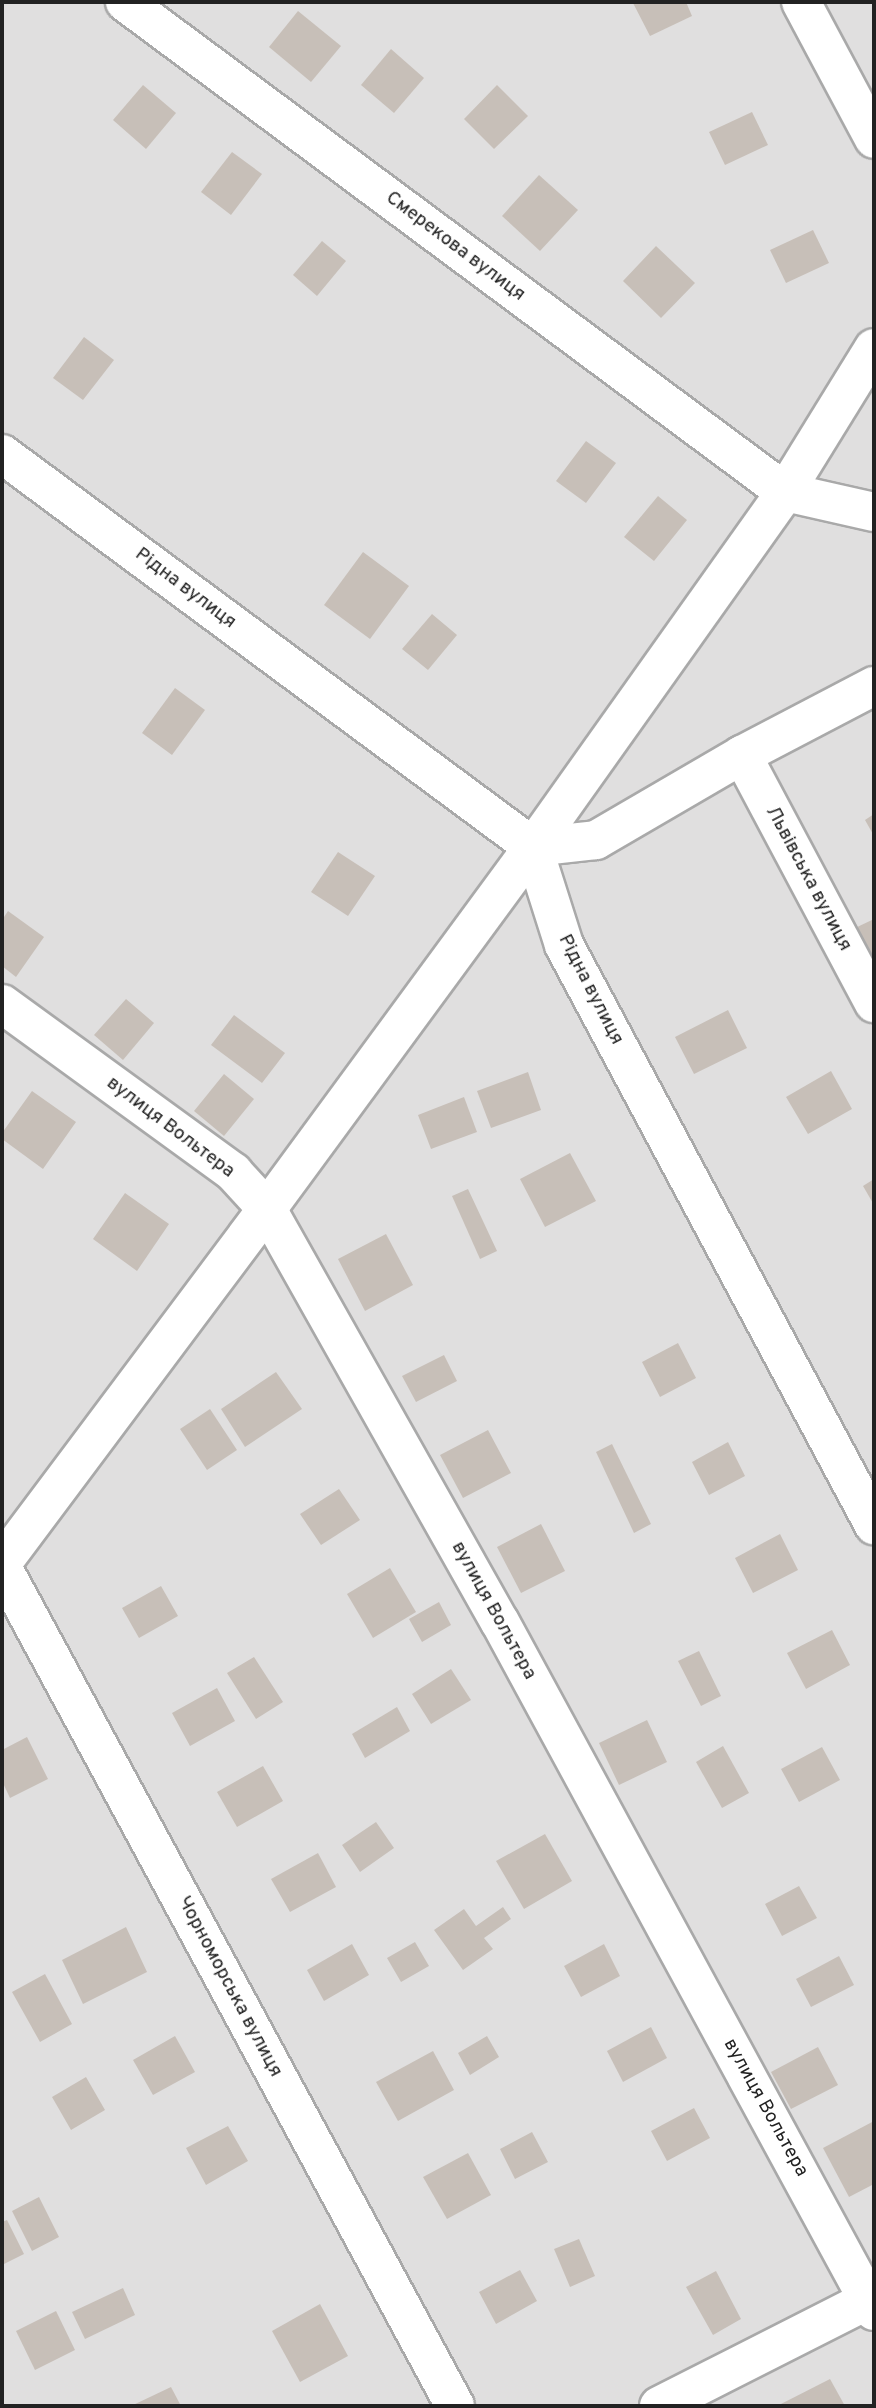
<!DOCTYPE html>
<html>
<head>
<meta charset="utf-8">
<style>
	body { margin:0 }
	#map { position:relative; width:876px; height:2408px; overflow:hidden; background:#f2efe9; font-family:Overpass,sans-serif }
	div>[style] { position:absolute }
	.residential>* { inset:0; background:#e0dfdf }
	.building>* { inset:0; background:#c7bfb8 }
	.roads { filter:drop-shadow(2px 0 #a9a9a9) drop-shadow(-2px 0 #a9a9a9) drop-shadow(0 2px #a9a9a9) drop-shadow(0 -2px #a9a9a9) }
	.minor>* { height:38px; margin:-19px; padding:0 19px; transform-origin:19px; border-radius:19px; background:#fff }
	span { translate:-50% -50%; white-space:nowrap; text-align:center; line-height:1.15; -webkit-text-stroke:5px #fff; paint-order:stroke }
	.street-label { font-size:19px; color:#222 }
	.frame { position:absolute; inset:0; border:4px solid #222; pointer-events:none }
</style>
</head>
<body>
<div id="map">
	<div class="residential">
		<div style="clip-path:polygon(2px 2px,874px 2px,874px 2406px,2px 2406px)"></div>
	</div>
	<div class="building">
		<div style="clip-path:polygon(637px 2px,686px 2px,692px 16px,650px 36px,633px 3px)"></div>
		<div style="clip-path:polygon(298px 11px,341px 46px,311px 82px,269px 47px)"></div>
		<div style="clip-path:polygon(391px 49px,424px 78px,394px 113px,361px 85px)"></div>
		<div style="clip-path:polygon(143px 85px,176px 113px,146px 149px,113px 120px)"></div>
		<div style="clip-path:polygon(497px 85px,528px 116px,494px 149px,464px 119px)"></div>
		<div style="clip-path:polygon(752px 112px,768px 145px,725px 165px,709px 132px)"></div>
		<div style="clip-path:polygon(232px 152px,262px 174px,231px 215px,201px 192px)"></div>
		<div style="clip-path:polygon(539px 175px,578px 210px,540px 251px,502px 216px)"></div>
		<div style="clip-path:polygon(813px 230px,829px 263px,786px 283px,770px 250px)"></div>
		<div style="clip-path:polygon(322px 241px,346px 261px,317px 296px,293px 275px)"></div>
		<div style="clip-path:polygon(656px 246px,695px 283px,661px 318px,623px 281px)"></div>
		<div style="clip-path:polygon(84px 337px,114px 360px,83px 400px,53px 378px)"></div>
		<div style="clip-path:polygon(586px 441px,616px 463px,586px 503px,556px 481px)"></div>
		<div style="clip-path:polygon(658px 496px,687px 520px,654px 561px,624px 537px)"></div>
		<div style="clip-path:polygon(363px 552px,409px 586px,370px 639px,324px 605px)"></div>
		<div style="clip-path:polygon(432px 614px,457px 635px,428px 670px,402px 649px)"></div>
		<div style="clip-path:polygon(175px 688px,205px 710px,172px 755px,142px 733px)"></div>
		<div style="clip-path:polygon(874px 814px,874px 836px,865px 820px)"></div>
		<div style="clip-path:polygon(338px 852px,375px 876px,348px 916px,311px 892px)"></div>
		<div style="clip-path:polygon(8px 911px,44px 937px,16px 977px,2px 966px,2px 920px)"></div>
		<div style="clip-path:polygon(874px 919px,874px 970px,853px 929px)"></div>
		<div style="clip-path:polygon(126px 999px,154px 1023px,123px 1060px,94px 1035px)"></div>
		<div style="clip-path:polygon(728px 1010px,747px 1048px,694px 1074px,675px 1037px)"></div>
		<div style="clip-path:polygon(234px 1015px,285px 1053px,262px 1083px,211px 1045px)"></div>
		<div style="clip-path:polygon(831px 1071px,852px 1109px,808px 1134px,786px 1097px)"></div>
		<div style="clip-path:polygon(528px 1072px,541px 1110px,491px 1128px,477px 1091px)"></div>
		<div style="clip-path:polygon(224px 1074px,254px 1099px,224px 1136px,194px 1111px)"></div>
		<div style="clip-path:polygon(32px 1091px,76px 1122px,43px 1169px,2px 1139px,2px 1133px)"></div>
		<div style="clip-path:polygon(464px 1097px,477px 1132px,431px 1149px,418px 1115px)"></div>
		<div style="clip-path:polygon(570px 1153px,596px 1201px,545px 1227px,520px 1179px)"></div>
		<div style="clip-path:polygon(874px 1179px,874px 1205px,863px 1186px)"></div>
		<div style="clip-path:polygon(468px 1189px,497px 1251px,480px 1259px,452px 1196px)"></div>
		<div style="clip-path:polygon(125px 1193px,169px 1224px,137px 1271px,93px 1239px)"></div>
		<div style="clip-path:polygon(386px 1234px,413px 1285px,365px 1311px,338px 1259px)"></div>
		<div style="clip-path:polygon(678px 1343px,696px 1378px,660px 1397px,642px 1362px)"></div>
		<div style="clip-path:polygon(444px 1355px,457px 1381px,416px 1402px,402px 1376px)"></div>
		<div style="clip-path:polygon(276px 1372px,302px 1409px,245px 1447px,221px 1409px)"></div>
		<div style="clip-path:polygon(210px 1409px,237px 1450px,207px 1470px,180px 1429px)"></div>
		<div style="clip-path:polygon(488px 1430px,511px 1473px,463px 1498px,440px 1455px)"></div>
		<div style="clip-path:polygon(728px 1442px,745px 1476px,709px 1495px,692px 1462px)"></div>
		<div style="clip-path:polygon(612px 1444px,651px 1524px,634px 1533px,596px 1452px)"></div>
		<div style="clip-path:polygon(339px 1489px,360px 1520px,321px 1545px,300px 1514px)"></div>
		<div style="clip-path:polygon(541px 1524px,565px 1571px,521px 1593px,497px 1547px)"></div>
		<div style="clip-path:polygon(780px 1534px,798px 1570px,753px 1593px,735px 1558px)"></div>
		<div style="clip-path:polygon(390px 1568px,416px 1612px,373px 1638px,347px 1594px)"></div>
		<div style="clip-path:polygon(161px 1586px,178px 1616px,139px 1638px,122px 1608px)"></div>
		<div style="clip-path:polygon(439px 1602px,451px 1625px,422px 1642px,409px 1619px)"></div>
		<div style="clip-path:polygon(832px 1630px,850px 1665px,806px 1689px,787px 1653px)"></div>
		<div style="clip-path:polygon(699px 1651px,721px 1696px,701px 1706px,678px 1661px)"></div>
		<div style="clip-path:polygon(254px 1657px,283px 1702px,256px 1719px,227px 1673px)"></div>
		<div style="clip-path:polygon(451px 1669px,471px 1700px,431px 1724px,412px 1694px)"></div>
		<div style="clip-path:polygon(217px 1688px,235px 1721px,190px 1746px,172px 1713px)"></div>
		<div style="clip-path:polygon(397px 1707px,410px 1731px,365px 1758px,352px 1734px)"></div>
		<div style="clip-path:polygon(647px 1720px,667px 1762px,619px 1785px,599px 1743px)"></div>
		<div style="clip-path:polygon(27px 1737px,48px 1779px,10px 1798px,2px 1781px,2px 1750px)"></div>
		<div style="clip-path:polygon(723px 1746px,749px 1793px,722px 1808px,696px 1762px)"></div>
		<div style="clip-path:polygon(822px 1747px,840px 1780px,799px 1802px,781px 1769px)"></div>
		<div style="clip-path:polygon(263px 1766px,283px 1801px,237px 1827px,217px 1792px)"></div>
		<div style="clip-path:polygon(376px 1822px,394px 1848px,360px 1872px,342px 1845px)"></div>
		<div style="clip-path:polygon(545px 1834px,572px 1881px,524px 1909px,496px 1861px)"></div>
		<div style="clip-path:polygon(318px 1853px,336px 1887px,290px 1912px,271px 1879px)"></div>
		<div style="clip-path:polygon(799px 1886px,817px 1918px,782px 1936px,765px 1904px)"></div>
		<div style="clip-path:polygon(503px 1907px,511px 1919px,484px 1938px,493px 1949px,463px 1970px,434px 1930px,464px 1909px,476px 1926px)"></div>
		<div style="clip-path:polygon(126px 1927px,147px 1972px,83px 2004px,62px 1960px)"></div>
		<div style="clip-path:polygon(415px 1942px,429px 1966px,401px 1982px,387px 1958px)"></div>
		<div style="clip-path:polygon(352px 1944px,369px 1975px,324px 2001px,307px 1970px)"></div>
		<div style="clip-path:polygon(604px 1944px,620px 1976px,581px 1997px,564px 1966px)"></div>
		<div style="clip-path:polygon(839px 1956px,854px 1985px,811px 2007px,796px 1979px)"></div>
		<div style="clip-path:polygon(45px 1974px,72px 2024px,40px 2042px,12px 1992px)"></div>
		<div style="clip-path:polygon(651px 2027px,667px 2058px,623px 2082px,607px 2051px)"></div>
		<div style="clip-path:polygon(175px 2036px,195px 2072px,153px 2095px,133px 2060px)"></div>
		<div style="clip-path:polygon(487px 2036px,499px 2057px,470px 2075px,458px 2053px)"></div>
		<div style="clip-path:polygon(818px 2047px,838px 2085px,791px 2109px,771px 2072px)"></div>
		<div style="clip-path:polygon(433px 2051px,454px 2090px,398px 2121px,376px 2082px)"></div>
		<div style="clip-path:polygon(86px 2077px,105px 2110px,71px 2130px,52px 2097px)"></div>
		<div style="clip-path:polygon(694px 2108px,710px 2138px,667px 2161px,651px 2131px)"></div>
		<div style="clip-path:polygon(874px 2121px,874px 2184px,849px 2197px,823px 2148px)"></div>
		<div style="clip-path:polygon(228px 2126px,248px 2161px,206px 2185px,186px 2148px)"></div>
		<div style="clip-path:polygon(532px 2132px,548px 2162px,515px 2179px,500px 2149px)"></div>
		<div style="clip-path:polygon(468px 2153px,491px 2195px,447px 2219px,423px 2177px)"></div>
		<div style="clip-path:polygon(39px 2197px,59px 2237px,32px 2251px,12px 2211px)"></div>
		<div style="clip-path:polygon(7px 2220px,24px 2254px,2px 2265px,2px 2222px)"></div>
		<div style="clip-path:polygon(579px 2239px,595px 2276px,570px 2287px,554px 2249px)"></div>
		<div style="clip-path:polygon(520px 2270px,537px 2301px,496px 2324px,479px 2292px)"></div>
		<div style="clip-path:polygon(716px 2271px,741px 2319px,713px 2335px,686px 2287px)"></div>
		<div style="clip-path:polygon(123px 2288px,135px 2315px,85px 2339px,72px 2312px)"></div>
		<div style="clip-path:polygon(320px 2304px,348px 2356px,300px 2382px,272px 2331px)"></div>
		<div style="clip-path:polygon(56px 2311px,75px 2350px,35px 2370px,16px 2331px)"></div>
		<div style="clip-path:polygon(830px 2379px,845px 2406px,777px 2406px)"></div>
		<div style="clip-path:polygon(171px 2387px,181px 2406px,131px 2406px)"></div>
	</div>
	<div class="roads">
		<div class="minor">
			<div style="left:125px;top:2px;width:822px;rotate:36.59deg"></div>
			<div style="left:785px;top:492px;width:91px;rotate:12.7deg"></div>
			<div style="left:801px;top:2px;width:155px;rotate:61.9deg"></div>
			<div style="left:2px;top:454px;width:661px;rotate:36.51deg"></div>
			<div style="left:533px;top:847px;width:103px;rotate:72.4deg"></div>
			<div style="left:564px;top:945px;width:658px;rotate:61.88deg"></div>
			<div style="left:742px;top:755px;width:281px;rotate:62deg"></div>
			<div style="left:533px;top:847px;width:63px;rotate:-6.3deg"></div>
			<div style="left:596px;top:840px;width:169px;rotate:-30.2deg"></div>
			<div style="left:742px;top:755px;width:149px;rotate:-27.6deg"></div>
			<div style="left:2px;top:1004px;width:286px;rotate:36deg"></div>
			<div style="left:233px;top:1172px;width:50px;rotate:47.4deg"></div>
			<div style="left:267px;top:1209px;width:474px;rotate:60.6deg"></div>
			<div style="left:500px;top:1622px;width:784px;rotate:61.51deg"></div>
			<div style="left:2px;top:1563px;width:442px;rotate:-53.2deg"></div>
			<div style="left:267px;top:1209px;width:449px;rotate:-53.7deg"></div>
			<div style="left:533px;top:847px;width:435px;rotate:-54.6deg"></div>
			<div style="left:785px;top:492px;width:169px;rotate:-58.3deg"></div>
			<div style="left:2px;top:1567px;width:953px;rotate:61.63deg"></div>
			<div style="left:659px;top:2406px;width:241px;rotate:-26.9deg"></div>
		</div>
	</div>
	<div class="street-label">
		<span style="left:455px;top:247px;rotate:37deg">Смерекова вулиця</span>
		<span style="left:185px;top:589px;rotate:37deg">Рідна вулиця</span>
		<span style="left:808px;top:879px;rotate:62deg">Львівська вулиця</span>
		<span style="left:590px;top:990px;rotate:63deg">Рідна вулиця</span>
		<span style="left:170px;top:1128px;rotate:37deg">вулиця Вольтера</span>
		<span style="left:493px;top:1611px;rotate:61deg">вулиця Вольтера</span>
		<span style="left:229px;top:1987px;rotate:62deg">Чорноморська вулиця</span>
		<span style="left:765px;top:2108px;rotate:61deg">вулиця Вольтера</span>
	</div>
	<div class="frame"></div>
</div>
</body>
</html>
